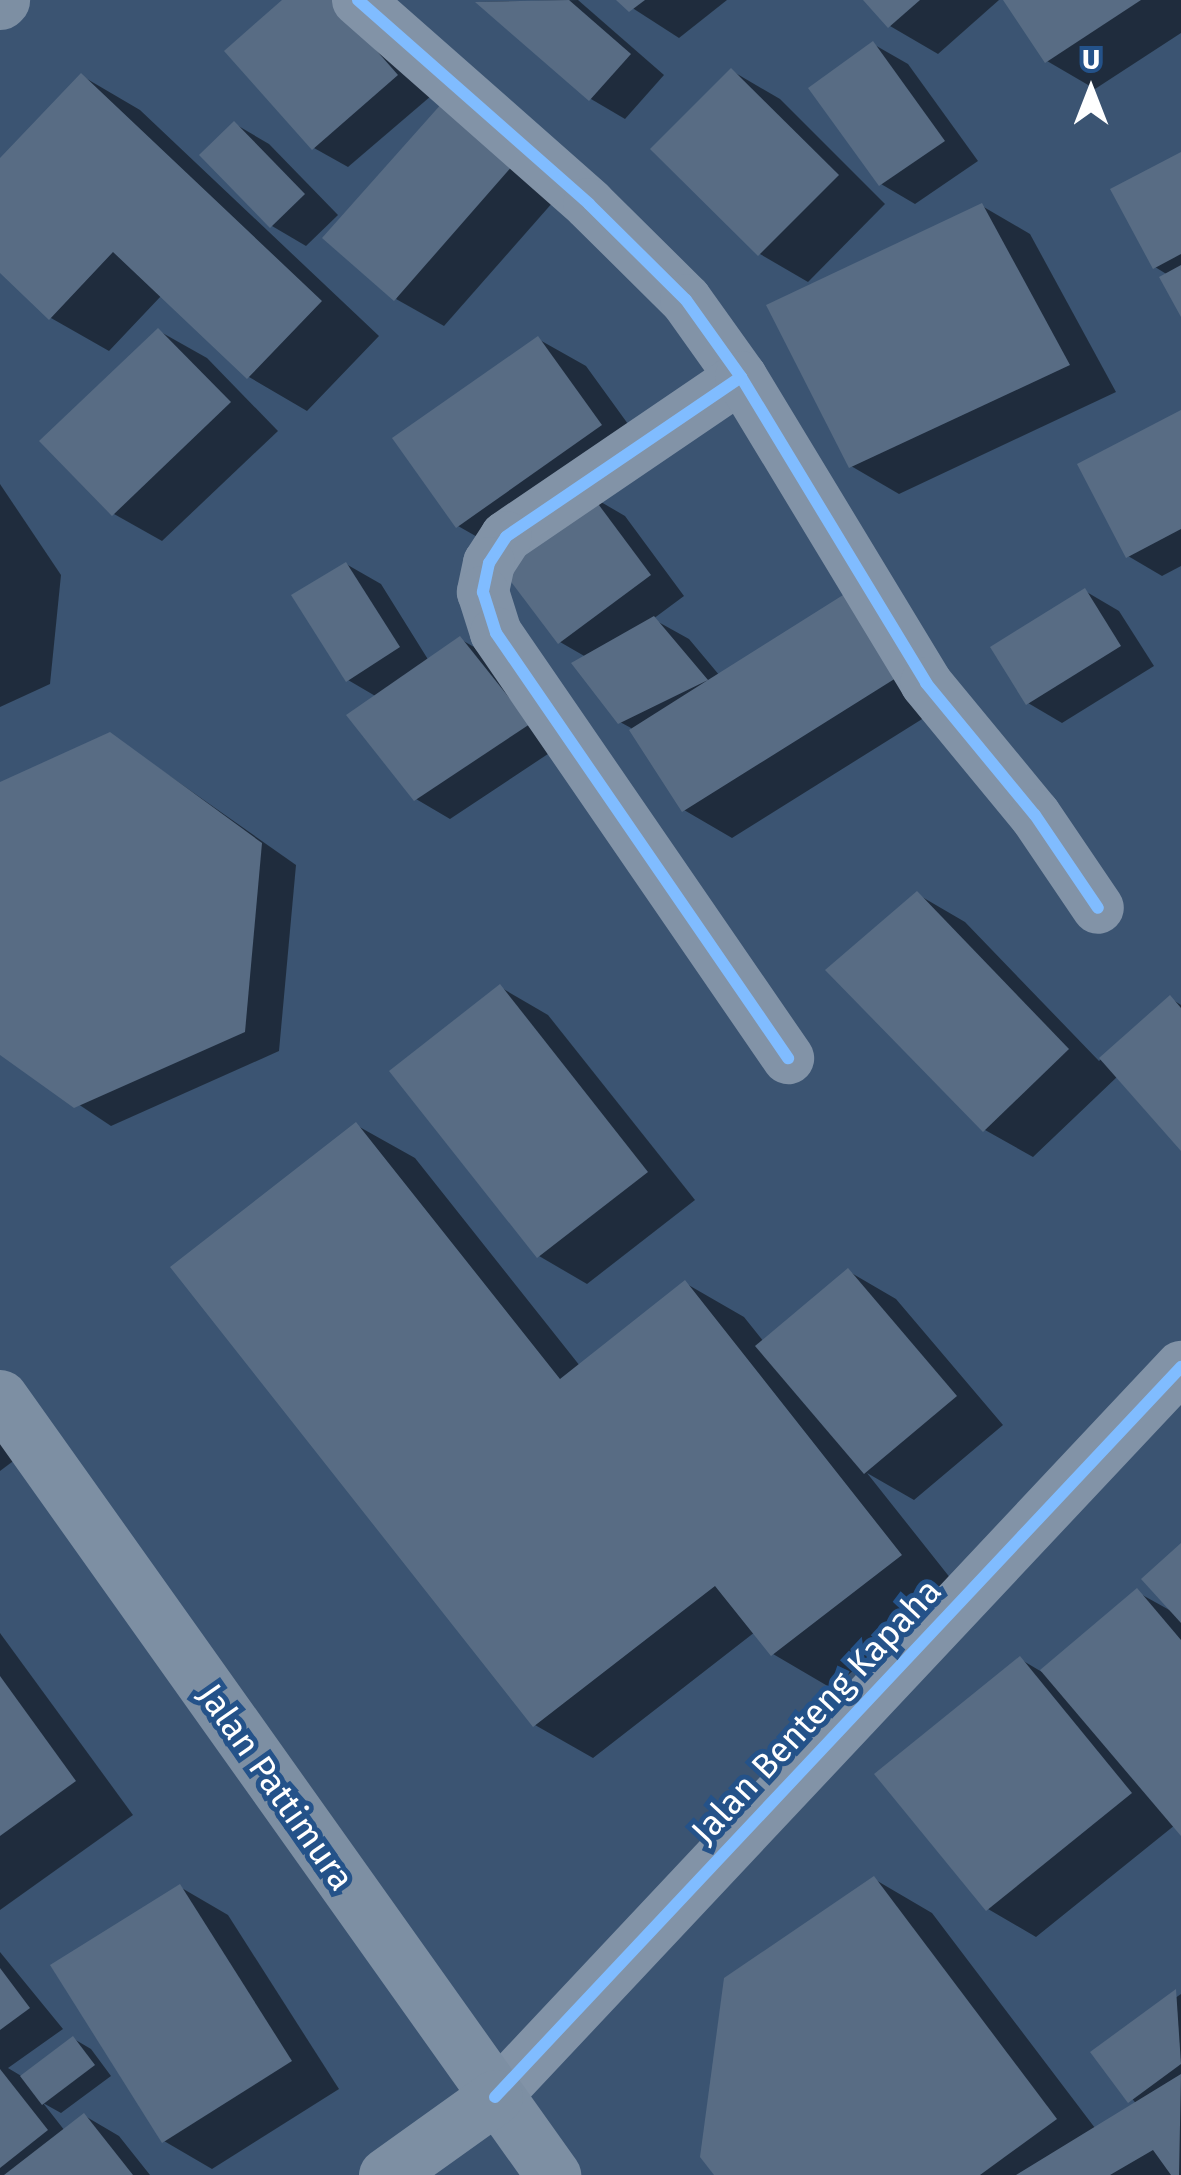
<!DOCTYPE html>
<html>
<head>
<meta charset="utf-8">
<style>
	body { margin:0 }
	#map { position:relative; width:1181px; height:2175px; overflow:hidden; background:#3b5472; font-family:"Fira Sans",sans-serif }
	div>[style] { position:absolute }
	.shadow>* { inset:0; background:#0007 }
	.building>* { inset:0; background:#586c84 }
	.street>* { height:52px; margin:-26px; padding:0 26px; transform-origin:26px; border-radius:26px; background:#8293a7 }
	.secondary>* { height:55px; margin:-27.5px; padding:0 27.5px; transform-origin:27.5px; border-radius:27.5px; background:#7d8fa3 }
	.cycleway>* { height:12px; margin:-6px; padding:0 6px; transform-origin:6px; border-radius:6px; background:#80bcff }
	span { translate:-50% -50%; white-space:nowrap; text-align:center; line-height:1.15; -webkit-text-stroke:10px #245289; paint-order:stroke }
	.street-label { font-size:35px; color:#fff }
	.north { position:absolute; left:1041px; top:40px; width:100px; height:100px; -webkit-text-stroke:8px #245289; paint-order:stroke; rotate:0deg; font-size:28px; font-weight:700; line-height:40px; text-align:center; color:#fff }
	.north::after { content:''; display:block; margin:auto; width:35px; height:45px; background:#fff; clip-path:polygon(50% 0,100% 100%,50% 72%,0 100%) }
</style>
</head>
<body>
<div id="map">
	<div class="shadow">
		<div style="clip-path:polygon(286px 0,346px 0,431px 96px,348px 167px,314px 148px)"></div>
		<div style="clip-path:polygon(578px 0,664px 75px,625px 119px,591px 99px,479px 2px)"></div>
		<div style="clip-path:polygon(620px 0,727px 0,679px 38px)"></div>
		<div style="clip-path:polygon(866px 0,999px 0,938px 54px,890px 26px)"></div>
		<div style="clip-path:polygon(1006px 0,1181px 0,1181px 33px,1095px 89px,1047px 61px)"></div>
		<div style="clip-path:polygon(873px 44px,908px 64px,978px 161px,915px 204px,881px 184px)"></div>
		<div style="clip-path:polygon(732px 71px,780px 99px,885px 204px,808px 282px,760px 254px)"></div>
		<div style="clip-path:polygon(82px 76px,140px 110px,379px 336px,307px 411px,249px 377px,162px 295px,109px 351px,51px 318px,0 269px,0 162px)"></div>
		<div style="clip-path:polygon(235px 124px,269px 144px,338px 215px,306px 246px,272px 226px)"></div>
		<div style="clip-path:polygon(492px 133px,561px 193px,444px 326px,396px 299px)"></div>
		<div style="clip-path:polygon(1181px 155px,1181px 312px,1168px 275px,1155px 267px)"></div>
		<div style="clip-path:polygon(982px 206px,1030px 234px,1116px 392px,899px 494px,851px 466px)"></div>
		<div style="clip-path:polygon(159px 331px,207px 358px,278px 431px,162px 541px,114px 514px)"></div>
		<div style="clip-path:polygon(538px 339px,586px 366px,649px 453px,589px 495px,625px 516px,684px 596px,653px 619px,689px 639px,720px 676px,851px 593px,951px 701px,732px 838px,684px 810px,631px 728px,620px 722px,586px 657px,560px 642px,509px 555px,458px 526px)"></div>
		<div style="clip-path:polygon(1181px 413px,1181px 566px,1162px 576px,1128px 556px)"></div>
		<div style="clip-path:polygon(0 484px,61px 575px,50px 684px,0 707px)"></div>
		<div style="clip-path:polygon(346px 564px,381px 584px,429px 661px,460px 639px,495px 659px,563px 744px,450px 819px,416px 799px,377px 697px,348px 680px)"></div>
		<div style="clip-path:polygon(1085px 591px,1119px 611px,1154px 666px,1062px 723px,1028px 703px)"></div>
		<div style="clip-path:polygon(110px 734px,296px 865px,279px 1051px,111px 1126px,0 1052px,0 785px)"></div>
		<div style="clip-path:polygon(917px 894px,965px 922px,1099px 1061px,1170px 998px,1181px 1005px,1181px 1147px,1118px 1076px,1033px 1157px,985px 1130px)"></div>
		<div style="clip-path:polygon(500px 987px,548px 1015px,695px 1200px,587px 1284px,539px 1256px)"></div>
		<div style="clip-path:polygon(356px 1125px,415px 1158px,580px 1366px,685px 1283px,744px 1317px,764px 1342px,848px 1271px,896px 1299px,1003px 1425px,914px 1500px,867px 1473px,959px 1589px,831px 1688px,773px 1654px,755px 1632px,593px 1758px,535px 1725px)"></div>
		<div style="clip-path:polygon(0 1439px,16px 1459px,0 1471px)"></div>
		<div style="clip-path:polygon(1181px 1547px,1181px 1832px,1175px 1825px,1036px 1937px,988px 1909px,1020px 1659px,1042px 1672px,1137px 1592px,1173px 1612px)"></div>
		<div style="clip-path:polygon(0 1633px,133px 1815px,0 1910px)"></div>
		<div style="clip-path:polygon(874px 1879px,932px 1913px,1095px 2128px,1139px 2107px,1094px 2053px,1181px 1994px,1181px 2175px,717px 2175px)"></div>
		<div style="clip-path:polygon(180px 1887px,228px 1915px,339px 2089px,212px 2169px,164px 2141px)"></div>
		<div style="clip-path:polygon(0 1952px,63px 2029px,8px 2068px,23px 2077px,74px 2039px,91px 2049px,111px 2076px,61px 2113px,43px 2103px,65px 2131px,85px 2116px,119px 2136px,150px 2175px,0 2175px)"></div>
	</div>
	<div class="building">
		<div style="clip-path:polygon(282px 0,332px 0,398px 75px,312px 150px,224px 51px)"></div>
		<div style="clip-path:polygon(569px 0,631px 54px,589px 101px,475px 2px)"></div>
		<div style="clip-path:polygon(616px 0,645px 0,629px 12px)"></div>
		<div style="clip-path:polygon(863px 0,920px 0,888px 28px)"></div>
		<div style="clip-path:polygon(1003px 0,1141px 0,1045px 63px)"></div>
		<div style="clip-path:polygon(873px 41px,945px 141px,879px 186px,808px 88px)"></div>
		<div style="clip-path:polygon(731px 68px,839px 175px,758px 256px,650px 149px)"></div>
		<div style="clip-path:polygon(81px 73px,322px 301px,247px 379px,113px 252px,49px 320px,0 273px,0 158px)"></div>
		<div style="clip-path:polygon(443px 102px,514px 164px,394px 301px,322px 238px)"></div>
		<div style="clip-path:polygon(234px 121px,305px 194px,270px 228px,199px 155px)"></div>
		<div style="clip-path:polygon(1181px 152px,1181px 254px,1153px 269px,1110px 189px)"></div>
		<div style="clip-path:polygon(982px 203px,1070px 365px,849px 468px,766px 305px)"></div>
		<div style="clip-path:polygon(1181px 265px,1181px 317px,1159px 277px)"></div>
		<div style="clip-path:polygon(158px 328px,231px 402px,112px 516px,39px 441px)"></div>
		<div style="clip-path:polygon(538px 336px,602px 425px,456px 528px,392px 438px)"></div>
		<div style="clip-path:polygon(1181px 410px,1181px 529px,1126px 558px,1077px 464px)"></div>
		<div style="clip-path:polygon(590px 493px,651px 575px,558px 644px,496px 562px)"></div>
		<div style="clip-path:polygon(346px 562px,400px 647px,346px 682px,291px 595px)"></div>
		<div style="clip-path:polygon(1085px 588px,1121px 646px,1026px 705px,990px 647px)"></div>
		<div style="clip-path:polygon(851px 590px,904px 673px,682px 812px,629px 730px,708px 680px,618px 724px,571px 663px,654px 616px,708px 680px)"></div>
		<div style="clip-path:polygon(460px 636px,530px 724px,414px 801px,346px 715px)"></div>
		<div style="clip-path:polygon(110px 732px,262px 843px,245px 1032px,74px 1108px,0 1055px,0 782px)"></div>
		<div style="clip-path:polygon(917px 891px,1069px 1049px,983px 1132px,825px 970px)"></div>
		<div style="clip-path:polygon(500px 984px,648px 1172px,537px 1258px,389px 1071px)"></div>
		<div style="clip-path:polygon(1170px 995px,1181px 1008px,1181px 1151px,1099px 1058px)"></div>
		<div style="clip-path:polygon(356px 1122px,560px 1379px,685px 1280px,902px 1555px,771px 1656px,715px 1586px,533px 1727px,170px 1267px)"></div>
		<div style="clip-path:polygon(848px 1268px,957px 1396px,864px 1474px,755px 1346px)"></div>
		<div style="clip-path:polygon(1181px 1543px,1181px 1623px,1141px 1579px)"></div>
		<div style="clip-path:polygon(1137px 1588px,1181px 1640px,1181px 1836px,1040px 1670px)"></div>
		<div style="clip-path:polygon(1020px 1656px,1132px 1793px,986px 1911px,874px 1774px)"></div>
		<div style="clip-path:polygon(0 1676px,76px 1781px,0 1836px)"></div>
		<div style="clip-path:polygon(874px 1876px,1057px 2119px,980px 2175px,714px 2175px,700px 2157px,724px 1978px)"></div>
		<div style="clip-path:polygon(180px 1884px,292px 2061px,162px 2143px,50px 1965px)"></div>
		<div style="clip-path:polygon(0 1968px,30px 2008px,0 2030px)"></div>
		<div style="clip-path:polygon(1176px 1989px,1181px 2064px,1128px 2103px,1090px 2052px)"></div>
		<div style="clip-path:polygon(73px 2036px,95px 2065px,42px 2105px,20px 2076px)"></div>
		<div style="clip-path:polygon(0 2069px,48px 2130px,0 2168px)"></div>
		<div style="clip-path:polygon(1181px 2074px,1179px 2175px,1171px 2175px,1153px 2150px,1110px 2175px,1016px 2175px)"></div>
		<div style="clip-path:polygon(84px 2113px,133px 2175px,4px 2175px)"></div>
	</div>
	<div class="street">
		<div style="left:358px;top:0;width:308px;rotate:41.4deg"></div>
		<div style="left:589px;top:204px;width:136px;rotate:44.7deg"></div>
		<div style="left:686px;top:300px;width:95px;rotate:54.5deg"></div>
		<div style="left:741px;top:377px;width:284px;rotate:145.8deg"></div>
		<div style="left:506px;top:537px;width:31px;rotate:123deg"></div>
		<div style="left:489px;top:563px;width:30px;rotate:102deg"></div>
		<div style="left:483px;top:592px;width:43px;rotate:72.4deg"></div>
		<div style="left:496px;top:633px;width:516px;rotate:55.51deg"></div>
		<div style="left:741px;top:377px;width:358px;rotate:58.8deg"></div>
		<div style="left:926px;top:683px;width:171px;rotate:50.5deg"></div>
		<div style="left:1035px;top:815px;width:112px;rotate:55.9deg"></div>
		<div style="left:495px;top:2097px;width:1002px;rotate:-46.78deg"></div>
	</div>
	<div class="secondary">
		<div style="left:0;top:2px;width:3px;rotate:-45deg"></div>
		<div style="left:0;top:1397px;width:955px;rotate:54.59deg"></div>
		<div style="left:386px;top:2175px;width:134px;rotate:-35.6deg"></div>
	</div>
	<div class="cycleway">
		<div style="left:358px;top:0;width:308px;rotate:41.4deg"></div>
		<div style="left:589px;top:204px;width:136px;rotate:44.7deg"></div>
		<div style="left:686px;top:300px;width:95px;rotate:54.5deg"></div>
		<div style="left:741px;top:377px;width:284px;rotate:145.8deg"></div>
		<div style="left:506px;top:537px;width:31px;rotate:123deg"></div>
		<div style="left:489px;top:563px;width:30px;rotate:102deg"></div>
		<div style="left:483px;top:592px;width:43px;rotate:72.4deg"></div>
		<div style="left:496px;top:633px;width:516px;rotate:55.51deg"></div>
		<div style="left:741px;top:377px;width:358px;rotate:58.8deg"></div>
		<div style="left:926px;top:683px;width:171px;rotate:50.5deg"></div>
		<div style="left:1035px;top:815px;width:112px;rotate:55.9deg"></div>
		<div style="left:495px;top:2097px;width:1002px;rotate:-46.78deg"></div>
	</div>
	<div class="street-label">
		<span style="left:816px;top:1711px;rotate:-47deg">Jalan Benteng Kapaha</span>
		<span style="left:276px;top:1787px;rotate:55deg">Jalan Pattimura</span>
	</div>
	<div class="north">U</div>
</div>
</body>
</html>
